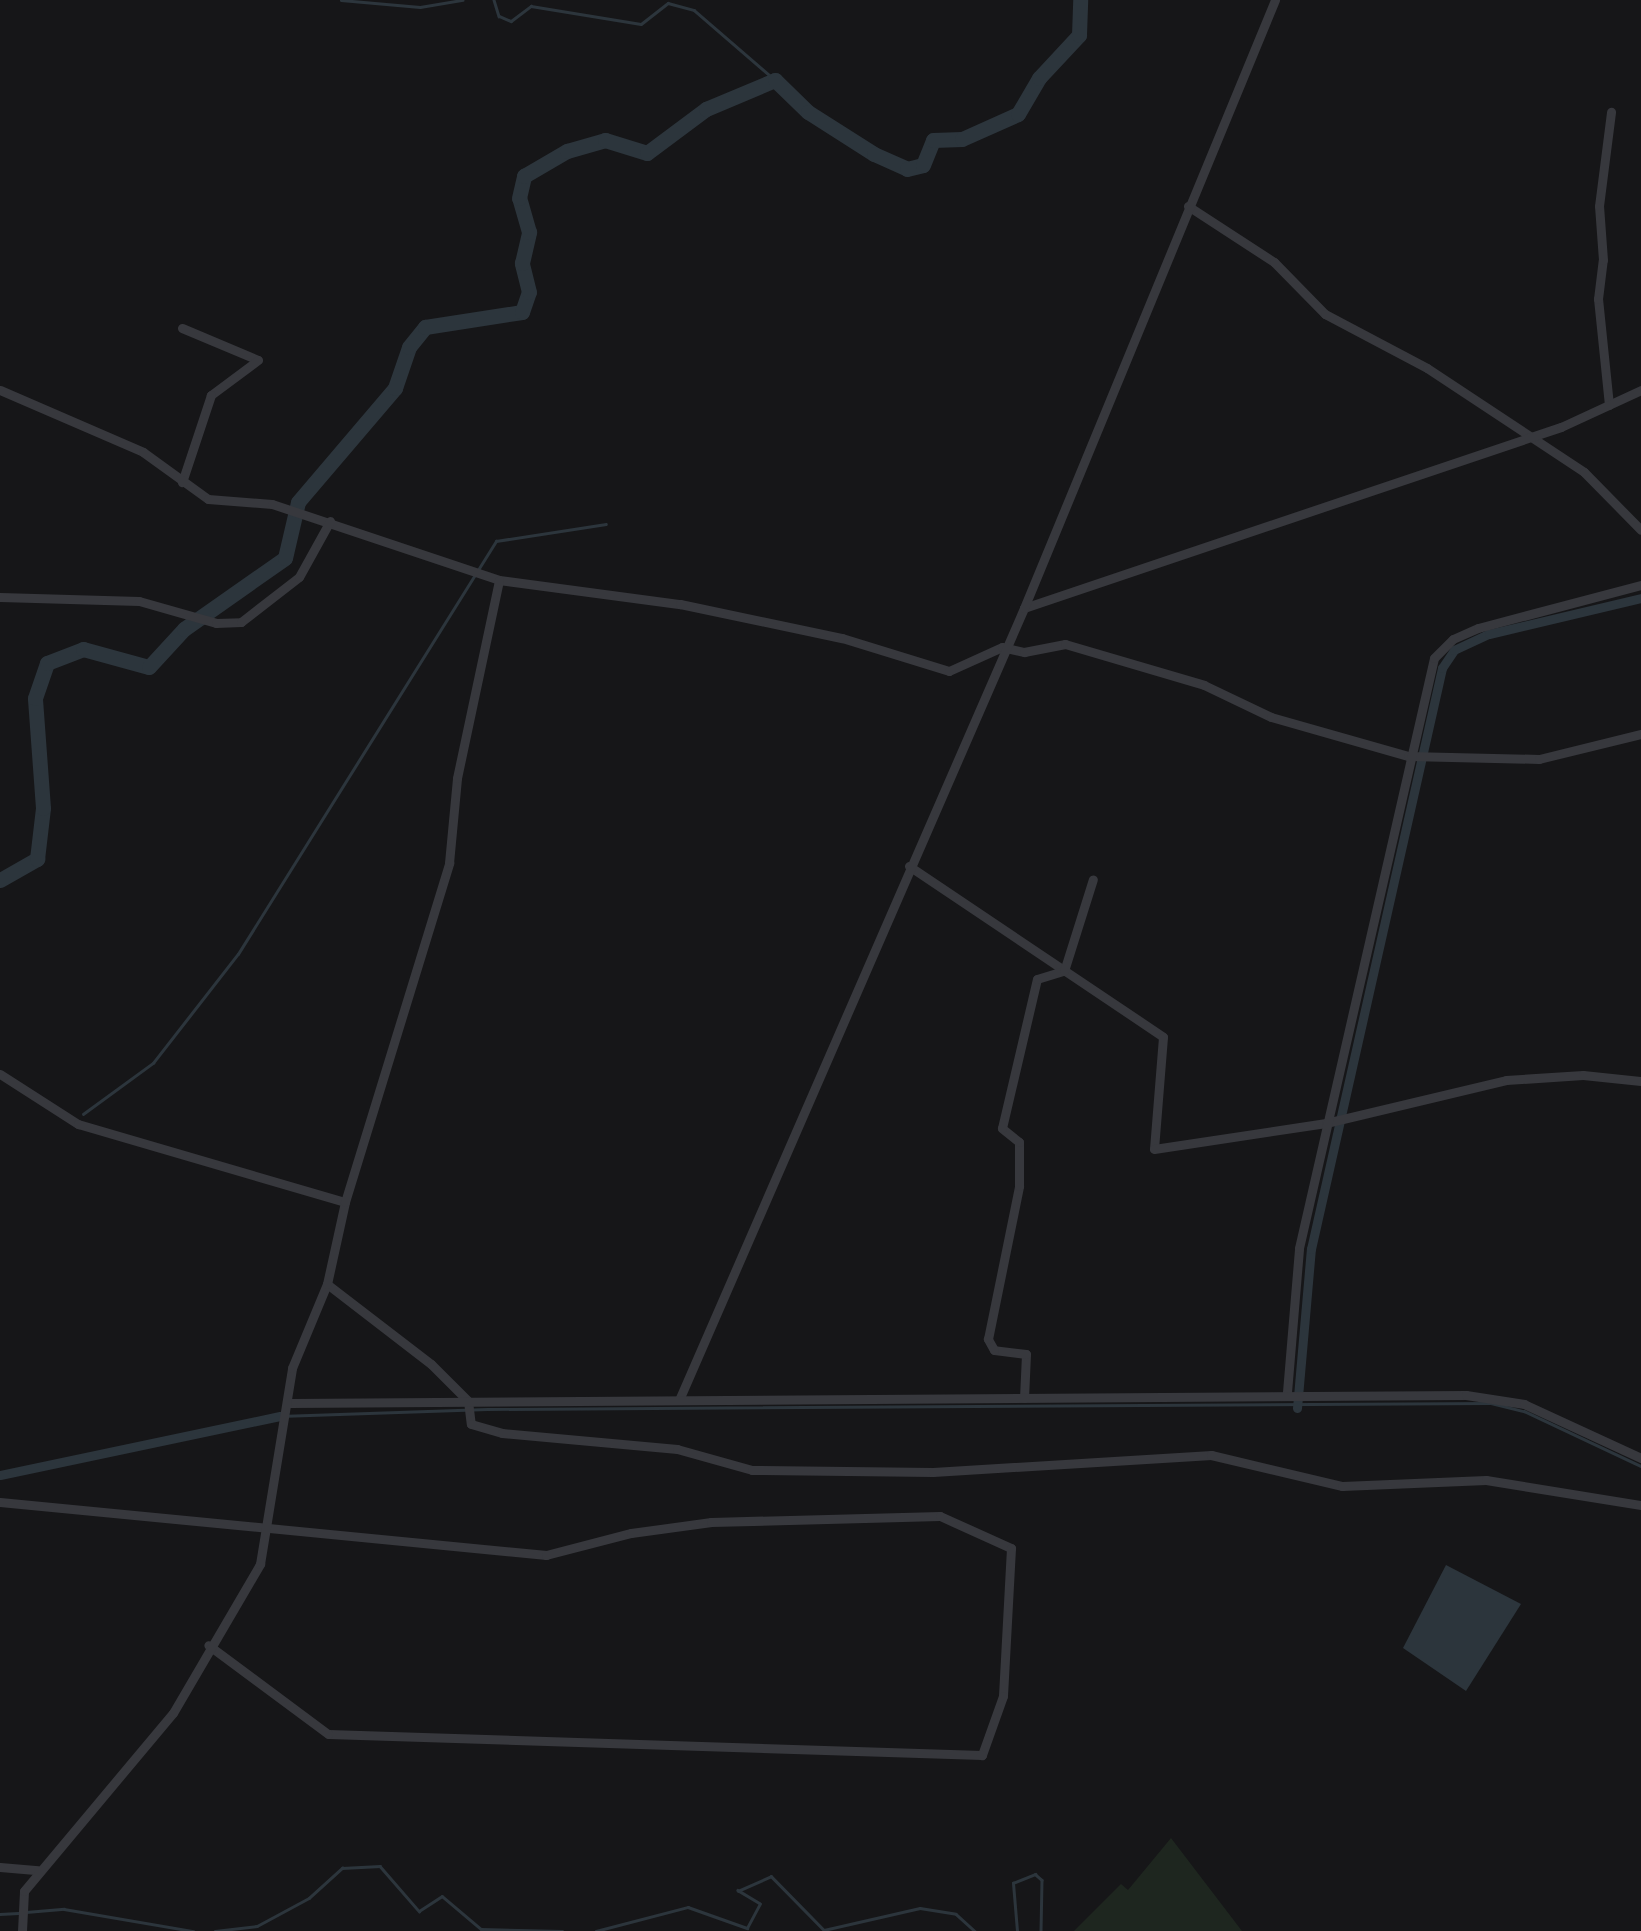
<!DOCTYPE html>
<html>
<head>
<meta charset="utf-8">
<style>
	body { margin:0 }
	#map { position:relative; width:1641px; height:1931px; overflow:hidden; background:#161618; font-family:"Nunito Sans",sans-serif }
	div>[style] { position:absolute }
	.green>* { inset:0; background:#1e261f }
	.water>* { inset:0; background:#2c353c }
	.stream>* { height:2.5px; margin:-1.25px; padding:0 1.25px; transform-origin:1.25px; border-radius:1.25px; background:#2c353c }
	.canal>* { height:9px; margin:-4.5px; padding:0 4.5px; transform-origin:4.5px; border-radius:4.5px; background:#2c353c }
	.river>* { height:15px; margin:-7.5px; padding:0 7.5px; transform-origin:7.5px; border-radius:7.5px; background:#2c353c }
	.minor>* { height:9px; margin:-4.5px; padding:0 4.5px; transform-origin:4.5px; border-radius:4.5px; background:#37383d }
	span { translate:-50% -50%; white-space:nowrap; text-align:center; line-height:1.15; -webkit-text-stroke:8px #111113; paint-order:stroke }
</style>
</head>
<body>
<div id="map">
	<div class="green">
		<div style="clip-path:polygon(1171px 1838px,1242px 1931px,1074px 1931px,1121px 1884px,1128px 1890px)"></div>
	</div>
	<div class="water">
		<div style="clip-path:polygon(1446px 1565px,1521px 1604px,1466px 1691px,1403px 1648px)"></div>
	</div>
	<div class="stream">
		<div style="left:341px;top:0;width:79px;rotate:5.1deg"></div>
		<div style="left:420px;top:7px;width:43px;rotate:-9.5deg"></div>
		<div style="left:494px;top:0;width:17px;rotate:73deg"></div>
		<div style="left:499px;top:16px;width:13px;rotate:23deg"></div>
		<div style="left:511px;top:21px;width:25px;rotate:-37deg"></div>
		<div style="left:531px;top:6px;width:111px;rotate:9.3deg"></div>
		<div style="left:641px;top:24px;width:34px;rotate:-38deg"></div>
		<div style="left:668px;top:3px;width:27px;rotate:15deg"></div>
		<div style="left:694px;top:10px;width:107px;rotate:40.8deg"></div>
		<div style="left:83px;top:1114px;width:87px;rotate:-36.1deg"></div>
		<div style="left:153px;top:1063px;width:138px;rotate:-52.1deg"></div>
		<div style="left:238px;top:954px;width:487px;rotate:-58deg"></div>
		<div style="left:496px;top:541px;width:111px;rotate:-8.8deg"></div>
		<div style="left:280px;top:1416px;width:207px;rotate:-1.9deg"></div>
		<div style="left:487px;top:1409px;width:1004px;rotate:-0.34deg"></div>
		<div style="left:1491px;top:1403px;width:34px;rotate:14deg"></div>
		<div style="left:1524px;top:1411px;width:129px;rotate:25.2deg"></div>
		<div style="left:26px;top:1912px;width:38px;rotate:-5deg"></div>
		<div style="left:64px;top:1909px;width:131px;rotate:9.7deg"></div>
		<div style="left:0;top:1914px;width:18px;rotate:-3deg"></div>
		<div style="left:215px;top:1931px;width:42px;rotate:-6.8deg"></div>
		<div style="left:257px;top:1926px;width:59px;rotate:-28.3deg"></div>
		<div style="left:309px;top:1898px;width:45px;rotate:-42.3deg"></div>
		<div style="left:342px;top:1868px;width:38px;rotate:-3deg"></div>
		<div style="left:380px;top:1866px;width:60px;rotate:49.1deg"></div>
		<div style="left:419px;top:1911px;width:27px;rotate:-33deg"></div>
		<div style="left:442px;top:1896px;width:51px;rotate:40.2deg"></div>
		<div style="left:481px;top:1929px;width:81px;rotate:1.4deg"></div>
		<div style="left:596px;top:1931px;width:95px;rotate:-14.6deg"></div>
		<div style="left:688px;top:1907px;width:63px;rotate:19.6deg"></div>
		<div style="left:747px;top:1928px;width:27px;rotate:-62deg"></div>
		<div style="left:760px;top:1904px;width:26px;rotate:-149deg"></div>
		<div style="left:738px;top:1891px;width:36px;rotate:-24deg"></div>
		<div style="left:771px;top:1876px;width:76px;rotate:45.5deg"></div>
		<div style="left:824px;top:1930px;width:98px;rotate:-12.9deg"></div>
		<div style="left:920px;top:1908px;width:36px;rotate:9deg"></div>
		<div style="left:956px;top:1914px;width:25px;rotate:42deg"></div>
		<div style="left:1017px;top:1931px;width:48px;rotate:-94.8deg"></div>
		<div style="left:1013px;top:1883px;width:24px;rotate:-22deg"></div>
		<div style="left:1035px;top:1874px;width:9px;rotate:41deg"></div>
		<div style="left:1042px;top:1880px;width:51px;rotate:91.1deg"></div>
	</div>
	<div class="canal">
		<div style="left:1297px;top:1408px;width:160px;rotate:-85deg"></div>
		<div style="left:1311px;top:1249px;width:596px;rotate:-77.29deg"></div>
		<div style="left:1442px;top:668px;width:22px;rotate:-56deg"></div>
		<div style="left:1454px;top:650px;width:38px;rotate:-25deg"></div>
		<div style="left:1489px;top:634px;width:156px;rotate:-13.3deg"></div>
		<div style="left:0;top:1475px;width:286px;rotate:-11.9deg"></div>
	</div>
	<div class="river">
		<div style="left:0;top:880px;width:43px;rotate:-29.6deg"></div>
		<div style="left:37px;top:859px;width:51px;rotate:-83.3deg"></div>
		<div style="left:43px;top:808px;width:110px;rotate:-94.2deg"></div>
		<div style="left:35px;top:698px;width:37px;rotate:-71deg"></div>
		<div style="left:47px;top:663px;width:39px;rotate:-21deg"></div>
		<div style="left:83px;top:649px;width:68px;rotate:15.3deg"></div>
		<div style="left:149px;top:667px;width:52px;rotate:-47.4deg"></div>
		<div style="left:184px;top:629px;width:123px;rotate:-35.1deg"></div>
		<div style="left:285px;top:558px;width:57px;rotate:-76.9deg"></div>
		<div style="left:298px;top:502px;width:150px;rotate:-49.6deg"></div>
		<div style="left:395px;top:388px;width:43px;rotate:-71.1deg"></div>
		<div style="left:409px;top:347px;width:26px;rotate:-51deg"></div>
		<div style="left:425px;top:327px;width:98px;rotate:-8.8deg"></div>
		<div style="left:522px;top:312px;width:21px;rotate:-71deg"></div>
		<div style="left:529px;top:292px;width:30px;rotate:-104deg"></div>
		<div style="left:522px;top:263px;width:32px;rotate:-77deg"></div>
		<div style="left:529px;top:232px;width:35px;rotate:-106deg"></div>
		<div style="left:519px;top:198px;width:23px;rotate:-77deg"></div>
		<div style="left:524px;top:176px;width:50px;rotate:-30.2deg"></div>
		<div style="left:567px;top:151px;width:40px;rotate:-16deg"></div>
		<div style="left:605px;top:140px;width:44px;rotate:17.2deg"></div>
		<div style="left:647px;top:153px;width:74px;rotate:-36.7deg"></div>
		<div style="left:706px;top:109px;width:75px;rotate:-22.8deg"></div>
		<div style="left:775px;top:80px;width:46px;rotate:44.1deg"></div>
		<div style="left:808px;top:112px;width:78px;rotate:32.5deg"></div>
		<div style="left:874px;top:154px;width:36px;rotate:24deg"></div>
		<div style="left:907px;top:169px;width:16px;rotate:-14deg"></div>
		<div style="left:923px;top:165px;width:27px;rotate:-68deg"></div>
		<div style="left:933px;top:140px;width:29px;rotate:-2deg"></div>
		<div style="left:962px;top:139px;width:61px;rotate:-24.1deg"></div>
		<div style="left:1018px;top:114px;width:42px;rotate:-59.7deg"></div>
		<div style="left:1039px;top:78px;width:59px;rotate:-47.1deg"></div>
		<div style="left:1079px;top:35px;width:35px;rotate:-88deg"></div>
	</div>
	<div class="minor">
		<div style="left:1188px;top:206px;width:103px;rotate:33.1deg"></div>
		<div style="left:1274px;top:262px;width:73px;rotate:45.6deg"></div>
		<div style="left:1325px;top:314px;width:115px;rotate:27.9deg"></div>
		<div style="left:1427px;top:368px;width:188px;rotate:33.5deg"></div>
		<div style="left:1584px;top:472px;width:81px;rotate:45.5deg"></div>
		<div style="left:182px;top:328px;width:82px;rotate:22.8deg"></div>
		<div style="left:258px;top:360px;width:59px;rotate:143.3deg"></div>
		<div style="left:211px;top:395px;width:92px;rotate:108.4deg"></div>
		<div style="left:0;top:390px;width:156px;rotate:23.4deg"></div>
		<div style="left:143px;top:452px;width:80px;rotate:35.9deg"></div>
		<div style="left:208px;top:499px;width:64px;rotate:4.5deg"></div>
		<div style="left:272px;top:504px;width:239px;rotate:18.5deg"></div>
		<div style="left:499px;top:580px;width:183px;rotate:7.6deg"></div>
		<div style="left:680px;top:604px;width:166px;rotate:11.9deg"></div>
		<div style="left:842px;top:638px;width:112px;rotate:17.1deg"></div>
		<div style="left:949px;top:671px;width:58px;rotate:-24.4deg"></div>
		<div style="left:1002px;top:647px;width:23px;rotate:13deg"></div>
		<div style="left:1024px;top:652px;width:42px;rotate:-11deg"></div>
		<div style="left:1065px;top:644px;width:145px;rotate:16.4deg"></div>
		<div style="left:1204px;top:685px;width:74px;rotate:25.5deg"></div>
		<div style="left:1271px;top:717px;width:142px;rotate:15.9deg"></div>
		<div style="left:1408px;top:756px;width:131px;rotate:1.3deg"></div>
		<div style="left:1539px;top:759px;width:105px;rotate:-13.8deg"></div>
		<div style="left:1609px;top:405px;width:107px;rotate:-95.9deg"></div>
		<div style="left:1598px;top:299px;width:39px;rotate:-83deg"></div>
		<div style="left:1603px;top:260px;width:54px;rotate:-94.2deg"></div>
		<div style="left:1599px;top:206px;width:95px;rotate:-82.7deg"></div>
		<div style="left:0;top:597px;width:139px;rotate:1.6deg"></div>
		<div style="left:139px;top:601px;width:80px;rotate:15.9deg"></div>
		<div style="left:216px;top:623px;width:25px;rotate:-2deg"></div>
		<div style="left:241px;top:622px;width:73px;rotate:-37.8deg"></div>
		<div style="left:299px;top:577px;width:64px;rotate:-61deg"></div>
		<div style="left:1024px;top:608px;width:567px;rotate:-18.63deg"></div>
		<div style="left:1561px;top:427px;width:88px;rotate:-24.8deg"></div>
		<div style="left:909px;top:866px;width:306px;rotate:33.9deg"></div>
		<div style="left:1163px;top:1037px;width:112px;rotate:94.6deg"></div>
		<div style="left:1154px;top:1149px;width:174px;rotate:-8.6deg"></div>
		<div style="left:1326px;top:1123px;width:185px;rotate:-13.4deg"></div>
		<div style="left:1506px;top:1080px;width:77px;rotate:-3.7deg"></div>
		<div style="left:1583px;top:1075px;width:58px;rotate:5.9deg"></div>
		<div style="left:0;top:1074px;width:93px;rotate:32.7deg"></div>
		<div style="left:78px;top:1124px;width:278px;rotate:16.3deg"></div>
		<div style="left:327px;top:1284px;width:131px;rotate:37.6deg"></div>
		<div style="left:431px;top:1364px;width:52px;rotate:45deg"></div>
		<div style="left:468px;top:1401px;width:23px;rotate:83deg"></div>
		<div style="left:471px;top:1424px;width:32px;rotate:16deg"></div>
		<div style="left:502px;top:1433px;width:176px;rotate:5.2deg"></div>
		<div style="left:677px;top:1449px;width:78px;rotate:15.6deg"></div>
		<div style="left:752px;top:1470px;width:181px;rotate:0.6deg"></div>
		<div style="left:933px;top:1472px;width:279px;rotate:-3.5deg"></div>
		<div style="left:1211px;top:1455px;width:135px;rotate:13.3deg"></div>
		<div style="left:1342px;top:1486px;width:144px;rotate:-2.4deg"></div>
		<div style="left:1486px;top:1480px;width:157px;rotate:9.2deg"></div>
		<div style="left:1287px;top:1392px;width:144px;rotate:-85.2deg"></div>
		<div style="left:1299px;top:1248px;width:605px;rotate:-77.11deg"></div>
		<div style="left:1434px;top:658px;width:27px;rotate:-45deg"></div>
		<div style="left:1453px;top:639px;width:27px;rotate:-24deg"></div>
		<div style="left:1478px;top:628px;width:169px;rotate:-14.8deg"></div>
		<div style="left:1024px;top:1398px;width:44px;rotate:-87.4deg"></div>
		<div style="left:1026px;top:1354px;width:32px;rotate:-173deg"></div>
		<div style="left:994px;top:1350px;width:13px;rotate:-119deg"></div>
		<div style="left:988px;top:1339px;width:156px;rotate:-78.5deg"></div>
		<div style="left:1019px;top:1186px;width:44px;rotate:-90deg"></div>
		<div style="left:1019px;top:1142px;width:22px;rotate:-141deg"></div>
		<div style="left:1002px;top:1128px;width:153px;rotate:-76.8deg"></div>
		<div style="left:1037px;top:979px;width:28px;rotate:-17deg"></div>
		<div style="left:1064px;top:971px;width:96px;rotate:-72.5deg"></div>
		<div style="left:679px;top:1400px;width:864px;rotate:-66.46deg"></div>
		<div style="left:1024px;top:608px;width:658px;rotate:-67.57deg"></div>
		<div style="left:290px;top:1403px;width:1176px;rotate:-0.39deg"></div>
		<div style="left:1466px;top:1395px;width:59px;rotate:8.8deg"></div>
		<div style="left:1524px;top:1404px;width:129px;rotate:24.8deg"></div>
		<div style="left:0;top:1502px;width:549px;rotate:5.54deg"></div>
		<div style="left:546px;top:1555px;width:88px;rotate:-14.5deg"></div>
		<div style="left:631px;top:1533px;width:81px;rotate:-7.8deg"></div>
		<div style="left:711px;top:1522px;width:229px;rotate:-1.5deg"></div>
		<div style="left:940px;top:1516px;width:78px;rotate:24.3deg"></div>
		<div style="left:1011px;top:1548px;width:148px;rotate:93.1deg"></div>
		<div style="left:1003px;top:1696px;width:63px;rotate:109.6deg"></div>
		<div style="left:982px;top:1755px;width:654px;rotate:-178.16deg"></div>
		<div style="left:328px;top:1734px;width:149px;rotate:-143.4deg"></div>
		<div style="left:0;top:1867px;width:38px;rotate:5deg"></div>
		<div style="left:22px;top:1931px;width:40px;rotate:-87.1deg"></div>
		<div style="left:24px;top:1891px;width:232px;rotate:-50.1deg"></div>
		<div style="left:173px;top:1713px;width:173px;rotate:-59.7deg"></div>
		<div style="left:260px;top:1564px;width:199px;rotate:-80.7deg"></div>
		<div style="left:292px;top:1368px;width:91px;rotate:-67.4deg"></div>
		<div style="left:327px;top:1284px;width:84px;rotate:-77.6deg"></div>
		<div style="left:345px;top:1202px;width:355px;rotate:-72.9deg"></div>
		<div style="left:449px;top:863px;width:85px;rotate:-84.6deg"></div>
		<div style="left:457px;top:778px;width:202px;rotate:-78deg"></div>
	</div>
</div>
</body>
</html>
